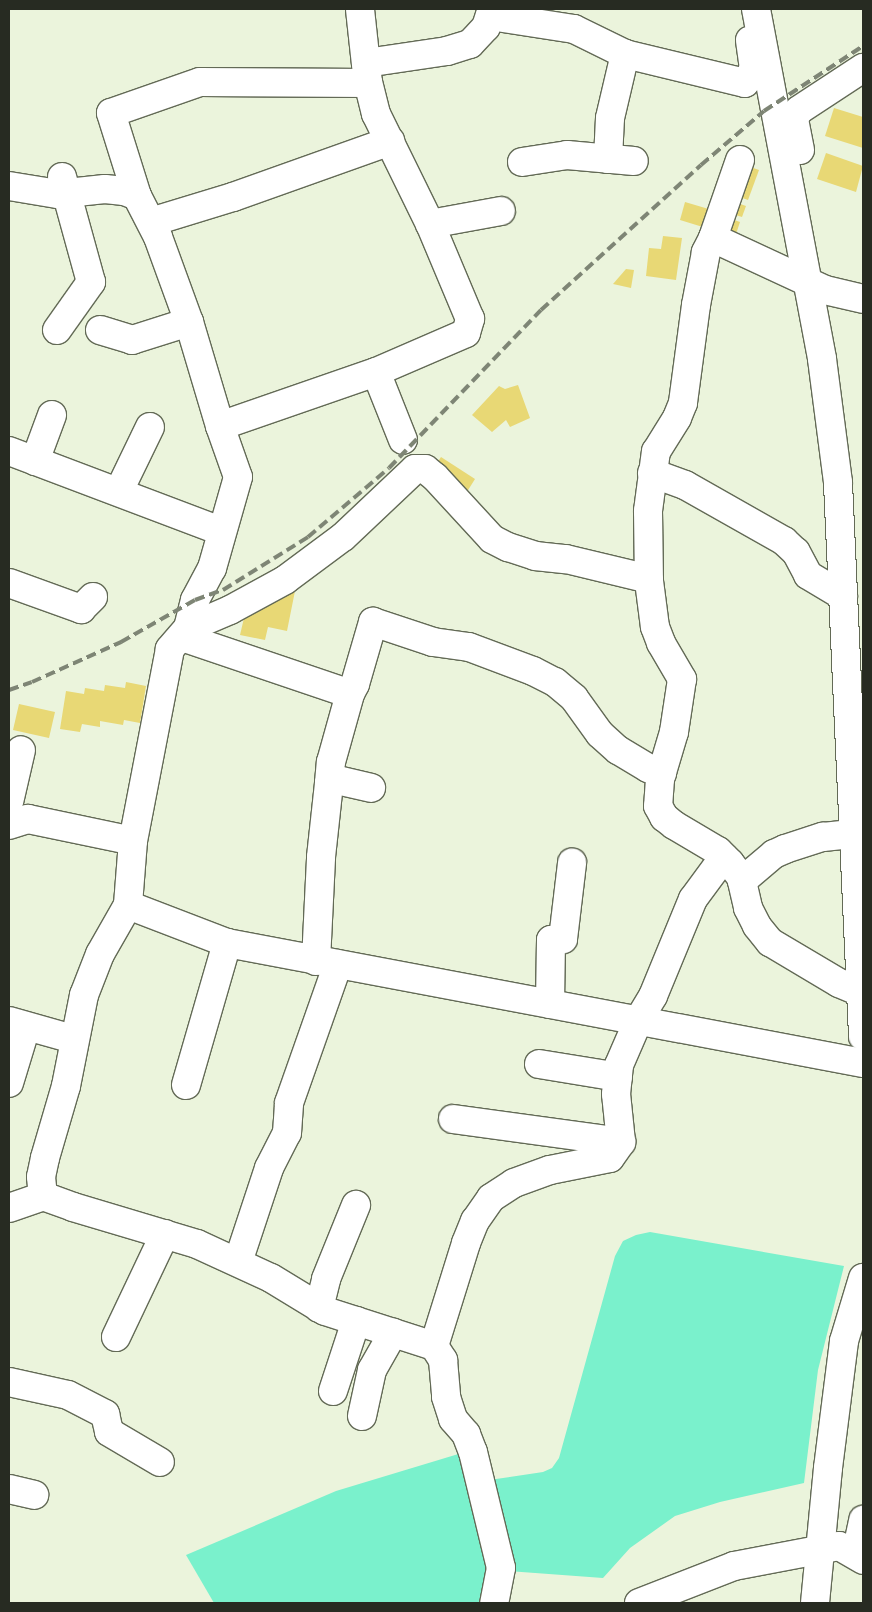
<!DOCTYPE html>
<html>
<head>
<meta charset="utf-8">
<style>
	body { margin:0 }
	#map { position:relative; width:872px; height:1612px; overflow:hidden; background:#ebf4dc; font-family:Inter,sans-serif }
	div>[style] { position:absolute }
	.water>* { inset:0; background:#7af1cc }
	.building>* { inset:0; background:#e8d875 }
	.roads { filter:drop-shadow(1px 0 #636a56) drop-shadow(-1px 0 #636a56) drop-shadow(0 1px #636a56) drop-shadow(0 -1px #636a56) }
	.minor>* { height:28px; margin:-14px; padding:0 14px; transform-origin:14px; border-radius:14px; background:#fff }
	.rail>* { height:4px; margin-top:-2px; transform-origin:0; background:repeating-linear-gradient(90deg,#7e8575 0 10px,transparent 0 15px) }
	span { translate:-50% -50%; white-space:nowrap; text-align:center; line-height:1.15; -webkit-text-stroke:5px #ebf4dc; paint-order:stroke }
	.frame { position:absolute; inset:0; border:10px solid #272b22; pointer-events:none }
</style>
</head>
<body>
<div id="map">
	<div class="water">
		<div style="clip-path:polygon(650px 1232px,844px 1266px,818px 1370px,804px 1483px,720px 1502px,675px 1516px,630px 1548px,603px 1578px,507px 1571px,489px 1480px,543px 1472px,552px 1468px,559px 1458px,615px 1256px,623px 1241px,636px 1235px)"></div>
		<div style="clip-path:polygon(465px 1452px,495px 1566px,488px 1603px,214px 1603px,186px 1555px,336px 1491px)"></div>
	</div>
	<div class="building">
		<div style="clip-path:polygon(834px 108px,863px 117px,863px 148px,825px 136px)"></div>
		<div style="clip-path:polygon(826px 153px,863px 166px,856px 192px,817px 179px)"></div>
		<div style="clip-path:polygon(745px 165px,759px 170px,748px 200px,734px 195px)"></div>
		<div style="clip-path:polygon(732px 201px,746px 206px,742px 217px,729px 213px)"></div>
		<div style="clip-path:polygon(685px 202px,712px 210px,706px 228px,680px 220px)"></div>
		<div style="clip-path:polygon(726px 217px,740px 222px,734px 240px,719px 234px)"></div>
		<div style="clip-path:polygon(663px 236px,682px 238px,676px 280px,646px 276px,649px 248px,661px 249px)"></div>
		<div style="clip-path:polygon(626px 269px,634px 270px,631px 288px,613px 284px)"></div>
		<div style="clip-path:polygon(518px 385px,530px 418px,510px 427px,506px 420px,492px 432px,472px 415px,499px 386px,505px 389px)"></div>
		<div style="clip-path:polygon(441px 457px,475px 479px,465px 495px,431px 472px)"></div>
		<div style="clip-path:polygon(273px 586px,295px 591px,287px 631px,268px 627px,265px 640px,240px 635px,248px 601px,269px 605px)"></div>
		<div style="clip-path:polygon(126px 682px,146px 686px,140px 723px,124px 720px,123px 725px,100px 721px,100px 727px,82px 724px,80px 732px,60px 729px,66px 691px,84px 694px,85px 688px,104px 691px,105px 685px,125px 688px)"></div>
		<div style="clip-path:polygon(19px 704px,55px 712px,49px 738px,13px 730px)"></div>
	</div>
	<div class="roads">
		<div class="minor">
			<div style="left:756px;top:9px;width:356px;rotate:79.3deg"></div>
			<div style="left:822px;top:359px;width:125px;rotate:82.6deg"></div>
			<div style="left:838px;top:483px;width:554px;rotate:87.41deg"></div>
			<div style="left:490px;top:16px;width:85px;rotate:8.8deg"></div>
			<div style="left:574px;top:29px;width:57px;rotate:26.1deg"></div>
			<div style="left:625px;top:54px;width:123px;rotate:13.6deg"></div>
			<div style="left:745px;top:83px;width:17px;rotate:-57deg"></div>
			<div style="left:754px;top:69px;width:29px;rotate:-98deg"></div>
			<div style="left:366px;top:63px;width:82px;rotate:-8.4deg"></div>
			<div style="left:447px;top:51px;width:24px;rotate:-17deg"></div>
			<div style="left:470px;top:44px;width:23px;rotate:-47deg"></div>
			<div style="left:486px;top:27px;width:19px;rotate:-72deg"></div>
			<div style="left:800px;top:150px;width:33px;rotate:-101deg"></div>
			<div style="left:794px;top:118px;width:9px;rotate:-58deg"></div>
			<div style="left:799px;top:110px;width:77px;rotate:-33.3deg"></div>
			<div style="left:608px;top:159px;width:41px;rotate:-87.2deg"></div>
			<div style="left:610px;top:118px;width:66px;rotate:-76.8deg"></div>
			<div style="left:740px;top:160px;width:83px;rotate:109.1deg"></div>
			<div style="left:713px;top:238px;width:123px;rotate:24.9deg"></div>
			<div style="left:825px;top:290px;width:39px;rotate:13deg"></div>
			<div style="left:522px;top:162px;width:46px;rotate:-8.8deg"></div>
			<div style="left:567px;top:155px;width:67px;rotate:5.1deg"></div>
			<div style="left:9px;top:186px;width:50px;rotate:9.3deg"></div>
			<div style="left:58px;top:194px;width:47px;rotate:-6.1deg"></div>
			<div style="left:105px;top:189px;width:19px;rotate:6deg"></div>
			<div style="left:124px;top:191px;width:14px;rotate:21deg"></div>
			<div style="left:137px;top:196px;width:46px;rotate:62.9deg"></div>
			<div style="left:158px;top:237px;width:90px;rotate:70deg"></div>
			<div style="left:189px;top:322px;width:109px;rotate:73.4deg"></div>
			<div style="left:220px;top:426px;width:54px;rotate:70.6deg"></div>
			<div style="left:238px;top:477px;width:95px;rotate:105.9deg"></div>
			<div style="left:212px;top:568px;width:36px;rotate:118deg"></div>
			<div style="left:195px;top:600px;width:29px;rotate:104deg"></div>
			<div style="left:188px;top:628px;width:28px;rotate:131deg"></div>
			<div style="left:170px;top:649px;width:196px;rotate:100.9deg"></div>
			<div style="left:133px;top:841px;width:64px;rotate:94.5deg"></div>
			<div style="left:128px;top:905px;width:56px;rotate:119.7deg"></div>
			<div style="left:100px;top:954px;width:44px;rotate:111.3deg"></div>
			<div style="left:84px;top:995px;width:93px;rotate:101.2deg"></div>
			<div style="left:66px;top:1086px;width:75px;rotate:106.3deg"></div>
			<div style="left:45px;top:1158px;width:19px;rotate:102deg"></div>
			<div style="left:41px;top:1177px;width:19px;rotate:84deg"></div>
			<div style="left:137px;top:196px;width:87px;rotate:-107.4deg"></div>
			<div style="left:111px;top:113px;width:94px;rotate:-19.2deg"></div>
			<div style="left:200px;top:82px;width:168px;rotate:0.3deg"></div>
			<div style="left:151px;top:222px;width:86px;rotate:-17deg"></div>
			<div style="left:233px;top:197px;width:167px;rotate:-19.6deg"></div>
			<div style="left:430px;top:224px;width:72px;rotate:-10.4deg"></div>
			<div style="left:713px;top:238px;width:16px;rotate:117deg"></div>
			<div style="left:706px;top:252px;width:54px;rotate:100.7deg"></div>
			<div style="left:696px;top:305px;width:99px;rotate:97.6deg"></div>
			<div style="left:683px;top:403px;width:16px;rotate:112deg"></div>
			<div style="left:677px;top:418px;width:39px;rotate:122deg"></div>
			<div style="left:656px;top:451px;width:61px;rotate:97.6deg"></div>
			<div style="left:648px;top:511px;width:70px;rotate:89.2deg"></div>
			<div style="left:649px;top:581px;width:46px;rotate:82.6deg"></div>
			<div style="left:655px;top:627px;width:17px;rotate:69deg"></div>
			<div style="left:661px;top:643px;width:42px;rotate:59.7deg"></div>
			<div style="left:682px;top:679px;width:54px;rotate:98.6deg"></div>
			<div style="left:674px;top:732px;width:49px;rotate:106.6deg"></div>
			<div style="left:660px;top:779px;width:27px;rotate:94deg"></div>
			<div style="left:658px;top:806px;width:13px;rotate:61deg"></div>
			<div style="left:664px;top:817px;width:13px;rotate:39deg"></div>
			<div style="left:674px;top:825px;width:51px;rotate:30.6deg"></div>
			<div style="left:718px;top:851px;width:17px;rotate:45deg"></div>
			<div style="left:730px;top:863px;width:18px;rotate:52deg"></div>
			<div style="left:741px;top:877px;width:32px;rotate:77deg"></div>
			<div style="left:748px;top:908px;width:20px;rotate:63deg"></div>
			<div style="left:757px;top:926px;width:21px;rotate:51deg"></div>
			<div style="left:770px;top:942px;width:80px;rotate:30.7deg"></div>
			<div style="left:839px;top:983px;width:26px;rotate:23deg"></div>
			<div style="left:57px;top:330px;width:59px;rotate:-54.7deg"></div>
			<div style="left:91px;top:282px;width:109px;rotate:-105.4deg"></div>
			<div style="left:100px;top:330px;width:34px;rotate:17deg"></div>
			<div style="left:132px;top:340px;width:60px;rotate:-17.5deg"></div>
			<div style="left:376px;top:372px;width:73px;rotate:68.3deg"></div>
			<div style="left:220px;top:426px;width:165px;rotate:-19.1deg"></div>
			<div style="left:376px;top:372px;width:98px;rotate:-23.4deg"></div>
			<div style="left:466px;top:333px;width:15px;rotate:-74deg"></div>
			<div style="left:470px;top:319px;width:103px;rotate:-112.8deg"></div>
			<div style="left:430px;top:224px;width:123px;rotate:-116.1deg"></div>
			<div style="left:376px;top:114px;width:32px;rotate:-104deg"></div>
			<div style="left:368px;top:83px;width:74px;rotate:-96.2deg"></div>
			<div style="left:9px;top:451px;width:227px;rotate:20.7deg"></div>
			<div style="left:35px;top:461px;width:49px;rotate:-69.7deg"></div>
			<div style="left:652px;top:473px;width:35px;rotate:20deg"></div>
			<div style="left:685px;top:485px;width:114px;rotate:29.5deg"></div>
			<div style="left:784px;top:541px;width:16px;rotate:43deg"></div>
			<div style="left:796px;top:552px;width:26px;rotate:62deg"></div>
			<div style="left:808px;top:575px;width:41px;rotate:31deg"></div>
			<div style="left:119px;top:491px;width:71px;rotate:-64.2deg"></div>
			<div style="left:9px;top:583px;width:77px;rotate:19.9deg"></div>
			<div style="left:81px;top:609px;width:17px;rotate:-45deg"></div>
			<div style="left:188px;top:628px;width:46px;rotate:-23.2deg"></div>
			<div style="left:230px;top:610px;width:63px;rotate:-28.6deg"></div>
			<div style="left:285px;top:580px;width:72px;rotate:-36.6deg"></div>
			<div style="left:343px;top:537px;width:99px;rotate:-43.4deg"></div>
			<div style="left:415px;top:469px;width:10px"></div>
			<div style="left:425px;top:469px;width:13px;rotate:39deg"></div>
			<div style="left:435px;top:477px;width:84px;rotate:47.4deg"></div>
			<div style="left:492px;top:539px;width:18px;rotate:27deg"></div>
			<div style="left:508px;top:547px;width:28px;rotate:18deg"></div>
			<div style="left:535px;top:556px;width:31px;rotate:6deg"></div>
			<div style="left:566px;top:559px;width:85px;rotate:13.5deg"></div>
			<div style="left:182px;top:637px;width:177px;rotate:18.7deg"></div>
			<div style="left:350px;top:694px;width:11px;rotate:-63deg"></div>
			<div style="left:355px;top:684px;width:65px;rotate:-73.8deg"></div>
			<div style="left:373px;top:622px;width:63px;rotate:18.4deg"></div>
			<div style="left:433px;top:642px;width:36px;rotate:8deg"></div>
			<div style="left:469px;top:647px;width:68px;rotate:20.6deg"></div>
			<div style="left:533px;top:671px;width:25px;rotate:27deg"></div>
			<div style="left:555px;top:682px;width:25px;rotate:40deg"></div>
			<div style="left:574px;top:698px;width:44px;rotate:54.2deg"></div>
			<div style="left:600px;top:734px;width:24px;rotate:42deg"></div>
			<div style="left:618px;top:750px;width:35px;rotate:31deg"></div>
			<div style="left:648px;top:768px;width:15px;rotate:20deg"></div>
			<div style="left:329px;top:783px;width:21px;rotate:-85deg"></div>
			<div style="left:331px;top:762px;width:71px;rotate:-74.4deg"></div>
			<div style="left:9px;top:802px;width:53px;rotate:-77deg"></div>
			<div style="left:9px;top:825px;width:20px;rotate:-18deg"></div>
			<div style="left:28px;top:819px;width:107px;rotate:11.8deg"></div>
			<div style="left:742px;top:881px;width:42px;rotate:-40.2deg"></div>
			<div style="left:774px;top:854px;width:12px;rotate:-24deg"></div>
			<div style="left:785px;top:849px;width:40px;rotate:-18deg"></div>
			<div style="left:823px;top:837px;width:31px;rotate:-6deg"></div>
			<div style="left:128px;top:905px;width:106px;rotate:21deg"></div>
			<div style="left:227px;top:943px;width:647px;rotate:10.68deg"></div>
			<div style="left:316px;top:961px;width:104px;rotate:-87.2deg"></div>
			<div style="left:321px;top:857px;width:74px;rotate:-83.8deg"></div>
			<div style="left:329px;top:783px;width:9px;rotate:-21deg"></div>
			<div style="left:337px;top:780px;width:35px;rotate:13deg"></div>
			<div style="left:550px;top:1004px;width:64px;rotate:-89.1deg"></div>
			<div style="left:551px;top:940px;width:12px;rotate:-5deg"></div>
			<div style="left:563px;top:939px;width:77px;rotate:-83.2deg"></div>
			<div style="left:9px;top:1021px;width:66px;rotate:15.7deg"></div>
			<div style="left:539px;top:1064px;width:80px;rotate:9.3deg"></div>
			<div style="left:9px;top:1083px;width:59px;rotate:-73.1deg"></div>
			<div style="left:186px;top:1085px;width:148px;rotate:-73.9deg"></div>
			<div style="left:453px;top:1119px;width:170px;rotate:7.8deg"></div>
			<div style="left:9px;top:1208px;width:36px;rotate:-19deg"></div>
			<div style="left:43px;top:1196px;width:32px;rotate:20deg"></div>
			<div style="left:73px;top:1207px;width:129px;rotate:16.6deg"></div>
			<div style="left:197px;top:1244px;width:81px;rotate:24.7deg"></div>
			<div style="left:271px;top:1278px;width:63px;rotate:31.4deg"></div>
			<div style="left:325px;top:1311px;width:114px;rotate:17.8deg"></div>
			<div style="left:434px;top:1346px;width:108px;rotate:-72.7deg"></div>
			<div style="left:466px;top:1243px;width:24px;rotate:-68deg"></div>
			<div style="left:475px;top:1221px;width:28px;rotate:-55deg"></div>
			<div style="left:491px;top:1198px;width:27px;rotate:-33deg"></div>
			<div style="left:514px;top:1183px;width:38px;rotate:-20deg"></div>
			<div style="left:550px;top:1170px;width:61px;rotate:-11.3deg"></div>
			<div style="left:610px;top:1158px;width:19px;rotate:-55deg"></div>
			<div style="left:621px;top:1142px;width:48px;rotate:-95.9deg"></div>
			<div style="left:616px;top:1094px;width:29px;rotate:-84deg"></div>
			<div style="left:619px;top:1065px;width:48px;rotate:-66.6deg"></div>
			<div style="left:638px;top:1021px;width:29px;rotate:-59deg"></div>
			<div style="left:653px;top:996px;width:105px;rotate:-67.6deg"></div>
			<div style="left:693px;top:899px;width:52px;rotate:-53.6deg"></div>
			<div style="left:238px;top:1262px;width:99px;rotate:-71.7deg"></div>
			<div style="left:269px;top:1168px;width:39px;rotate:-63deg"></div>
			<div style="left:287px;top:1133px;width:30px;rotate:-86deg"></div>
			<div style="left:289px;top:1103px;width:147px;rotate:-70.6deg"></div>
			<div style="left:319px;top:1308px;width:30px;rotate:-76deg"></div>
			<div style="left:326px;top:1279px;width:80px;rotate:-67.9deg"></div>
			<div style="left:116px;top:1337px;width:114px;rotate:-64.6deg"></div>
			<div style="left:434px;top:1346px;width:17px;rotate:57deg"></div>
			<div style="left:443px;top:1360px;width:37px;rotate:85deg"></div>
			<div style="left:446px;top:1397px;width:23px;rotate:72deg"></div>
			<div style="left:453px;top:1419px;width:20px;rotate:49deg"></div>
			<div style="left:466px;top:1434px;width:19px;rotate:69deg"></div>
			<div style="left:473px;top:1452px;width:119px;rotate:76.4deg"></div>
			<div style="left:501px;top:1568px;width:36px;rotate:101deg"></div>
			<div style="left:9px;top:1382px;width:60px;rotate:12.4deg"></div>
			<div style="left:68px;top:1395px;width:42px;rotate:27.2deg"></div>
			<div style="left:105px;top:1414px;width:18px;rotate:77deg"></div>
			<div style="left:109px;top:1432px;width:59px;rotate:30.5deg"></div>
			<div style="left:333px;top:1391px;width:74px;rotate:-71.8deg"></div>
			<div style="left:362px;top:1416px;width:47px;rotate:-77.7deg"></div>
			<div style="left:372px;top:1370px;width:43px;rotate:-60.4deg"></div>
			<div style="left:9px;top:1489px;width:26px;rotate:13deg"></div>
			<div style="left:856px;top:1554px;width:35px;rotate:-78deg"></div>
			<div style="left:639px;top:1603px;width:102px;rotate:-21.3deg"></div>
			<div style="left:734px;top:1566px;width:107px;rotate:-10.8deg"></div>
			<div style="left:839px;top:1546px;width:28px;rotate:30deg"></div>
			<div style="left:815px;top:1603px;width:136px;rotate:-84.5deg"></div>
			<div style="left:828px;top:1468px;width:128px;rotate:-82.8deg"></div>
			<div style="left:844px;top:1341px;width:66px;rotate:-73.2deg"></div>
		</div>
	</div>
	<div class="rail">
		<div style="left:9px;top:690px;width:24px;rotate:-19deg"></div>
		<div style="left:32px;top:682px;width:98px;rotate:-24.2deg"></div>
		<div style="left:121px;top:642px;width:85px;rotate:-29.6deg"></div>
		<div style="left:195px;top:600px;width:30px;rotate:-20deg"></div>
		<div style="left:223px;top:590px;width:100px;rotate:-31.9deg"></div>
		<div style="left:308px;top:537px;width:106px;rotate:-40.4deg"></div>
		<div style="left:389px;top:468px;width:219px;rotate:-46.1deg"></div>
		<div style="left:541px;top:310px;width:216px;rotate:-42.2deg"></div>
		<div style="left:701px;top:165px;width:83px;rotate:-40.6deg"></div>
		<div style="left:764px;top:111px;width:118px;rotate:-33.3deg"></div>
	</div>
	<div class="frame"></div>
</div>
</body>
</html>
